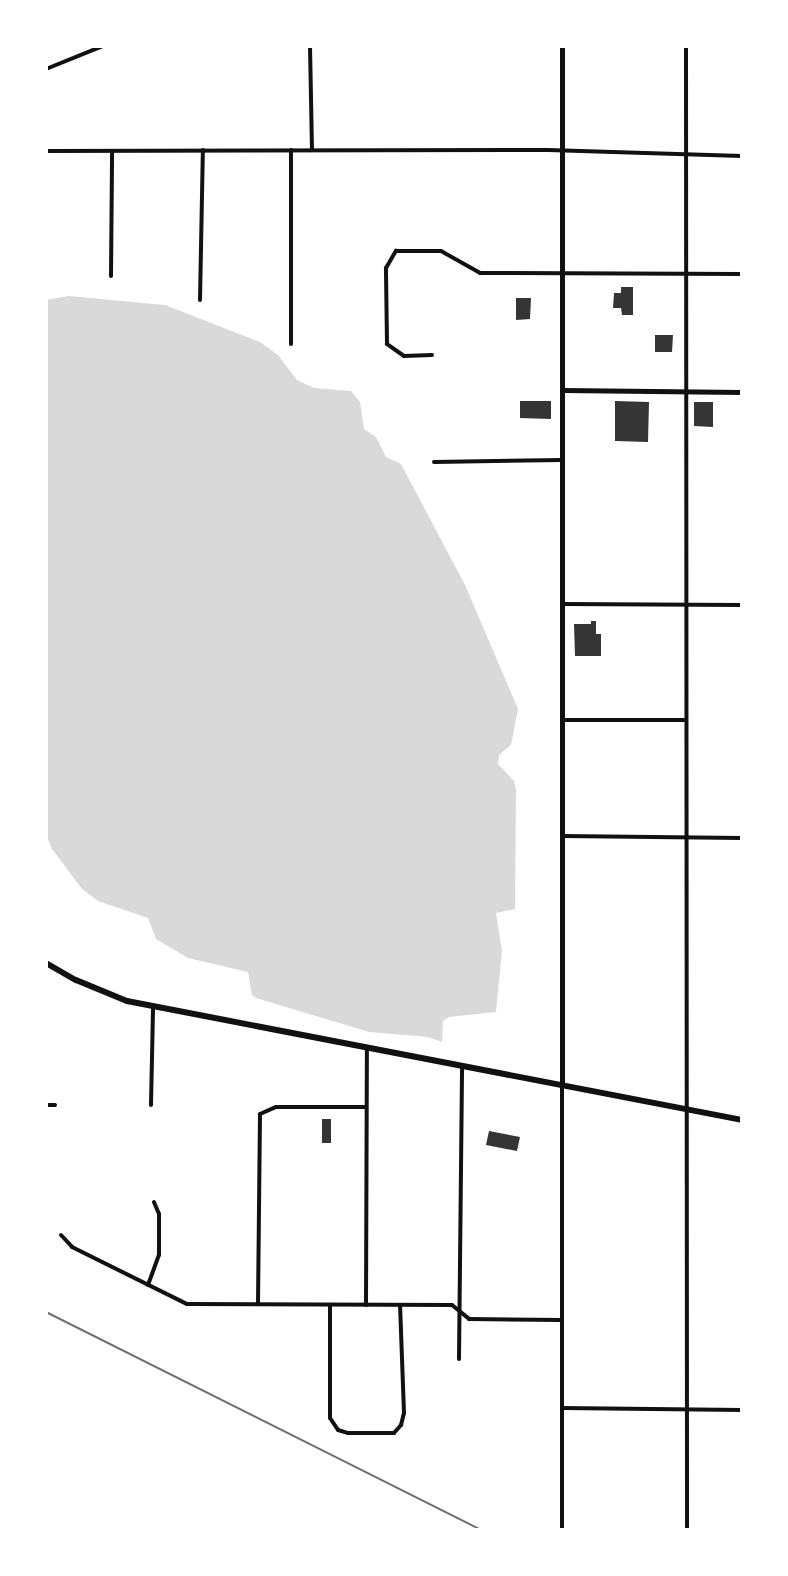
<!DOCTYPE html>
<html>
<head>
<meta charset="utf-8">
<style>
	body { margin:0 }
	#map { position:relative; width:788px; height:1576px; overflow:hidden; background:#fff; font-family:"Exo 2",sans-serif }
	div>[style] { position:absolute }
	.water>* { inset:0; background:#d9d9d9 }
	.building>* { inset:0; background:#353535 }
	.minor>* { height:4px; margin:-2px; padding:0 2px; transform-origin:2px; border-radius:2px; background:#111 }
	.tertiary>* { height:5px; margin:-2.5px; padding:0 2.5px; transform-origin:2.5px; border-radius:2.5px; background:#111 }
	.primary>* { height:6px; margin:-3px; padding:0 3px; transform-origin:3px; border-radius:3px; background:#111 }
	.rail>* { height:2px; margin:-1px; padding:0 1px; transform-origin:1px; border-radius:1px; background:#707070 }
	span { translate:-50% -50%; white-space:nowrap; text-align:center; line-height:1.15; -webkit-text-stroke:8px #fff; paint-order:stroke }
	.frame { position:absolute; inset:0; border:48px solid #fff; pointer-events:none }
</style>
</head>
<body>
<div id="map">
	<div class="water">
		<div style="clip-path:polygon(69px 296px,165px 305px,260px 342px,278px 355px,297px 380px,314px 388px,351px 391px,360px 402px,364px 429px,376px 437px,386px 457px,401px 464px,465px 585px,518px 709px,511px 745px,499px 755px,498px 764px,514px 781px,516px 790px,515px 909px,496px 913px,502px 951px,496px 1012px,449px 1017px,443px 1021px,442px 1042px,428px 1037px,369px 1032px,256px 998px,252px 995px,248px 972px,188px 958px,156px 939px,148px 918px,98px 901px,82px 889px,52px 849px,46px 835px,46px 300px)"></div>
	</div>
	<div class="building">
		<div style="clip-path:polygon(621px 287px,633px 287px,633px 315px,622px 315px,621px 308px,613px 308px,614px 293px,621px 293px)"></div>
		<div style="clip-path:polygon(516px 298px,531px 298px,530px 319px,516px 320px)"></div>
		<div style="clip-path:polygon(655px 335px,673px 335px,672px 352px,655px 352px)"></div>
		<div style="clip-path:polygon(520px 401px,551px 401px,551px 419px,520px 418px)"></div>
		<div style="clip-path:polygon(615px 401px,649px 402px,648px 442px,615px 441px)"></div>
		<div style="clip-path:polygon(694px 402px,713px 402px,713px 427px,694px 426px)"></div>
		<div style="clip-path:polygon(591px 621px,596px 621px,596px 634px,601px 634px,601px 656px,575px 656px,574px 624px,591px 624px)"></div>
		<div style="clip-path:polygon(322px 1119px,331px 1119px,331px 1143px,322px 1143px)"></div>
		<div style="clip-path:polygon(489px 1131px,520px 1137px,517px 1151px,486px 1145px)"></div>
	</div>
	<div class="minor">
		<div style="left:310px;top:46px;width:104px;rotate:88.9deg"></div>
		<div style="left:686px;top:46px;width:1484px;rotate:89.96deg"></div>
		<div style="left:46px;top:69px;width:61px;rotate:-22deg"></div>
		<div style="left:291px;top:150px;width:194px;rotate:90deg"></div>
		<div style="left:46px;top:151px;width:502px;rotate:-0.11deg"></div>
		<div style="left:548px;top:150px;width:194px;rotate:1.8deg"></div>
		<div style="left:111px;top:276px;width:125px;rotate:-89.5deg"></div>
		<div style="left:200px;top:300px;width:150px;rotate:-88.9deg"></div>
		<div style="left:432px;top:355px;width:28px;rotate:178deg"></div>
		<div style="left:404px;top:356px;width:21px;rotate:-145deg"></div>
		<div style="left:387px;top:344px;width:76px;rotate:-90.8deg"></div>
		<div style="left:386px;top:268px;width:20px;rotate:-60deg"></div>
		<div style="left:396px;top:251px;width:45px"></div>
		<div style="left:441px;top:251px;width:45px;rotate:29.4deg"></div>
		<div style="left:480px;top:273px;width:262px;rotate:0.2deg"></div>
		<div style="left:434px;top:462px;width:128px;rotate:-0.9deg"></div>
		<div style="left:562px;top:604px;width:180px;rotate:0.3deg"></div>
		<div style="left:562px;top:720px;width:124px"></div>
		<div style="left:562px;top:836px;width:180px;rotate:0.6deg"></div>
		<div style="left:562px;top:1085px;width:445px;rotate:90deg"></div>
		<div style="left:46px;top:1105px;width:9px"></div>
		<div style="left:151px;top:1105px;width:99px;rotate:-88.8deg"></div>
		<div style="left:61px;top:1235px;width:16px;rotate:47deg"></div>
		<div style="left:72px;top:1247px;width:128px;rotate:26.4deg"></div>
		<div style="left:187px;top:1304px;width:265px;rotate:0.2deg"></div>
		<div style="left:452px;top:1305px;width:22px;rotate:39deg"></div>
		<div style="left:469px;top:1319px;width:93px;rotate:0.6deg"></div>
		<div style="left:148px;top:1285px;width:32px;rotate:-70deg"></div>
		<div style="left:159px;top:1255px;width:41px;rotate:-90deg"></div>
		<div style="left:159px;top:1214px;width:13px;rotate:-113deg"></div>
		<div style="left:258px;top:1304px;width:190px;rotate:-89.4deg"></div>
		<div style="left:260px;top:1114px;width:17px;rotate:-24deg"></div>
		<div style="left:276px;top:1107px;width:89px"></div>
		<div style="left:330px;top:1305px;width:113px;rotate:90deg"></div>
		<div style="left:330px;top:1418px;width:14px;rotate:56deg"></div>
		<div style="left:338px;top:1430px;width:10px;rotate:17deg"></div>
		<div style="left:348px;top:1433px;width:46px"></div>
		<div style="left:394px;top:1433px;width:11px;rotate:-49deg"></div>
		<div style="left:401px;top:1425px;width:12px;rotate:-76deg"></div>
		<div style="left:404px;top:1413px;width:107px;rotate:-92.1deg"></div>
		<div style="left:366px;top:1305px;width:257px;rotate:-89.8deg"></div>
		<div style="left:459px;top:1359px;width:293px;rotate:-89.4deg"></div>
		<div style="left:562px;top:1408px;width:180px;rotate:0.6deg"></div>
	</div>
	<div class="tertiary">
		<div style="left:562px;top:390px;width:180px;rotate:0.6deg"></div>
		<div style="left:562px;top:1085px;width:1039px;rotate:-90deg"></div>
	</div>
	<div class="primary">
		<div style="left:46px;top:963px;width:34px;rotate:30deg"></div>
		<div style="left:76px;top:980px;width:55px;rotate:22.4deg"></div>
		<div style="left:127px;top:1001px;width:626px;rotate:10.95deg"></div>
	</div>
	<div class="rail">
		<div style="left:46px;top:1312px;width:487px;rotate:26.6deg"></div>
	</div>
	<div class="frame"></div>
</div>
</body>
</html>
